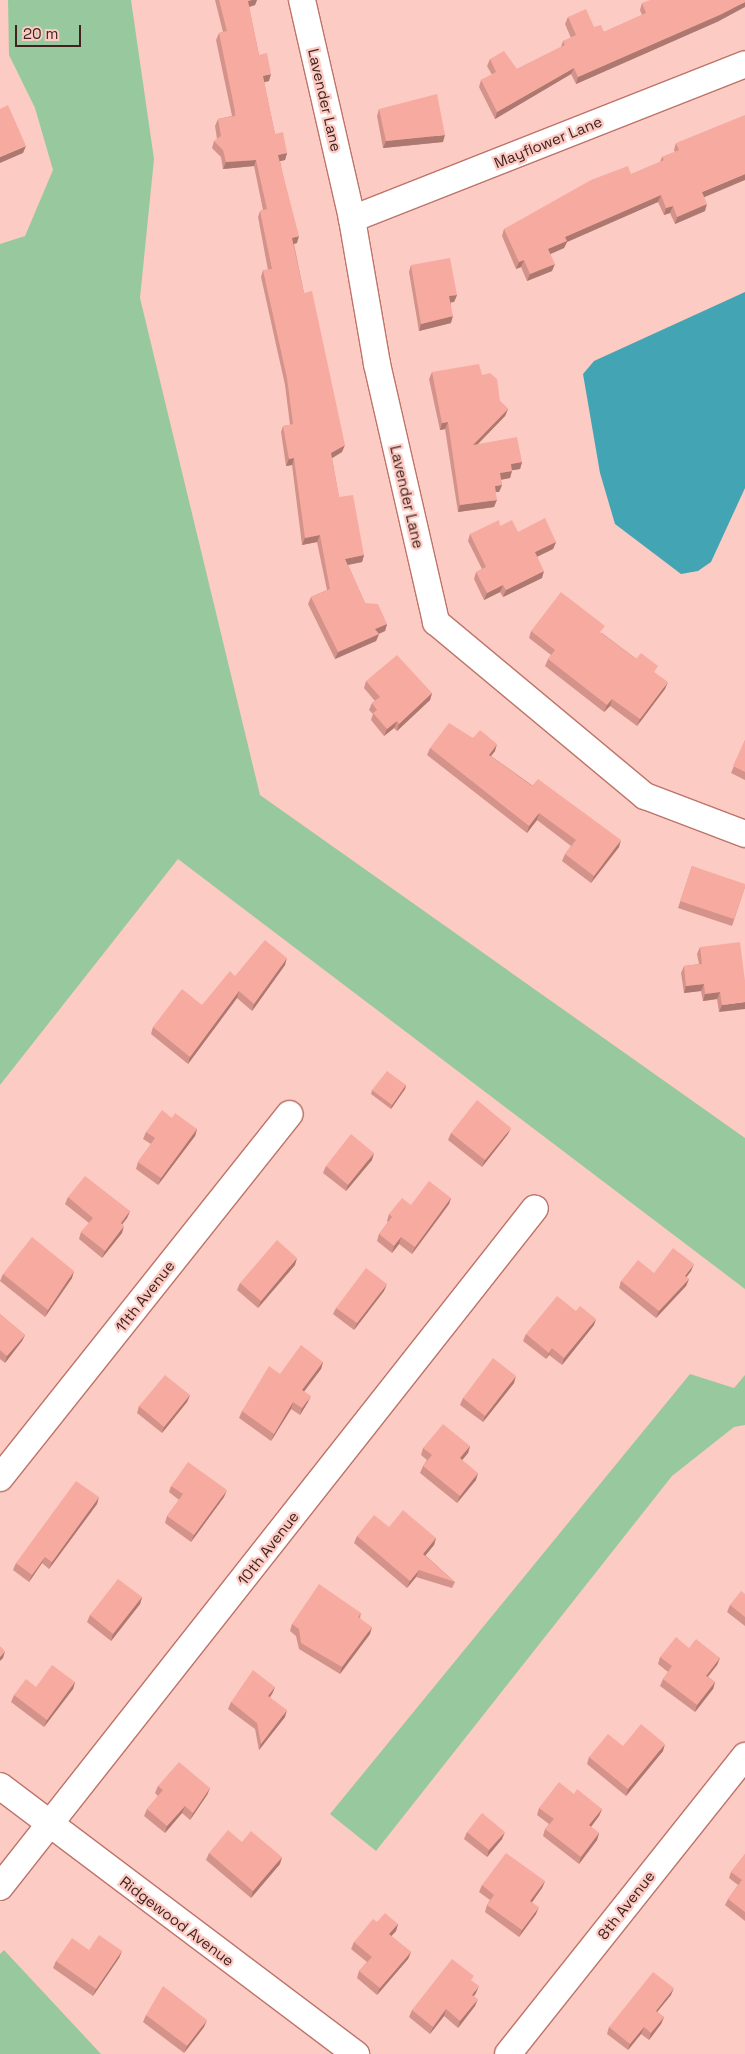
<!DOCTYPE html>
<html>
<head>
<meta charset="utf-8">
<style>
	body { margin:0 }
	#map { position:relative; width:745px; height:2054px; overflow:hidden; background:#fccbc4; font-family:"Space Grotesk",sans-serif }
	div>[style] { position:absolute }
	.green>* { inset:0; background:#98c99e }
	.water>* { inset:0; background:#43a5b3 }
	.roads { filter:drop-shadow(1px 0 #bd7469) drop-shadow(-1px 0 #bd7469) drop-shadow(0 1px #bd7469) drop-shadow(0 -1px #bd7469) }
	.minor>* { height:26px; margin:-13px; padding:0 13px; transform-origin:13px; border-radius:13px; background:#fff }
	.wall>* { inset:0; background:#d4938a }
	.shaded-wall>* { inset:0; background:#ad7870 }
	.building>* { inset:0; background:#f7aba0 }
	span { translate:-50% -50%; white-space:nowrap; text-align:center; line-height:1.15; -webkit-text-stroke:4.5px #fccbc4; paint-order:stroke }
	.street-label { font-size:15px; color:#41221e }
	.scale { position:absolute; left:15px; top:25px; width:66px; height:22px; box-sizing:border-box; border:2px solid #41221e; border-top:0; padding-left:6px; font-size:15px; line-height:18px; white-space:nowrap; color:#41221e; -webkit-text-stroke:4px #fccbc4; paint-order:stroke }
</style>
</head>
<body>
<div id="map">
	<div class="green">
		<div style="clip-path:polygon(8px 0,131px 0,154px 159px,140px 298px,260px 795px,745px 1138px,745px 1289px,178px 859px,0 1085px,0 244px,25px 236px,53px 170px,35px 108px,9px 55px)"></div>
		<div style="clip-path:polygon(690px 1374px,734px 1388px,745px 1375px,745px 1425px,734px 1427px,672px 1476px,376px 1851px,330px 1814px)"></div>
		<div style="clip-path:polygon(4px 1950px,101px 2054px,0 2054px,0 1954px)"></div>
	</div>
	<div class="water">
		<div style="clip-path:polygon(745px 292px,745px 488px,711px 562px,698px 571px,681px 574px,615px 524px,600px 473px,583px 374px,594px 361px)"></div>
	</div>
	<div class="roads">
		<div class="minor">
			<div style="left:302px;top:0;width:225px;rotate:77.1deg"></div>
			<div style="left:352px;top:219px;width:147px;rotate:80.2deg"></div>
			<div style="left:377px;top:364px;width:265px;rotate:77.1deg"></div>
			<div style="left:436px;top:622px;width:272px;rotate:39.8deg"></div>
			<div style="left:645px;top:796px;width:107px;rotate:20.8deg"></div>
			<div style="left:352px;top:219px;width:422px;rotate:-21.5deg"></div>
			<div style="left:0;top:1478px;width:465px;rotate:-51.5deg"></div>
			<div style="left:0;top:1786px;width:446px;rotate:37deg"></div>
			<div style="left:0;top:1887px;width:864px;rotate:-51.76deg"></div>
			<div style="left:508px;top:2054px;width:381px;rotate:-51.5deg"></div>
		</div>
	</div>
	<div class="wall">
		<div style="clip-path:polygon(215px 0,257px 0,255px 5px,249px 7px,259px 55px,269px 81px,264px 82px,275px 134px,287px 153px,285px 160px,280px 161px,297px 243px,294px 244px,304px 293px,342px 452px,332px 458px,339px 497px,364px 555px,362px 562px,348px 565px,365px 603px,387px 624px,385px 631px,379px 634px,376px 641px,335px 659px,308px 604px,311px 597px,327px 590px,317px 542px,302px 545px,292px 465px,286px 466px,281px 432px,283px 426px,290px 425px,285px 385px,261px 277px,263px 270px,268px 270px,258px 217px,260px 211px,263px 210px,254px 166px,223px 169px,221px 157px,212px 148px,214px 141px,217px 139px,215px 126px,218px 119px,232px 116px,216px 40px,219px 33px,223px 32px)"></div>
		<div style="clip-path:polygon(642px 3px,719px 21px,576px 84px,571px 74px,495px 119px,479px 87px,481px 80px,492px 75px,487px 66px,490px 59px,517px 69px,561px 47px,563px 41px,571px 38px,565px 24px,568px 17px,604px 32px,642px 15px,640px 10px)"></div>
		<div style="clip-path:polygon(379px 109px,443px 142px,383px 148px,377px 116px)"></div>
		<div style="clip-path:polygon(676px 143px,704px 197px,705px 211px,675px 224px,670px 213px,664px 215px,658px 202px,567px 242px,564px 248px,550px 254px,552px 271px,527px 281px,521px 267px,516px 269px,502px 236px,504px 229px,660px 162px,662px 157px,675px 152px,674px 150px)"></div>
		<div style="clip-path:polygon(411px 265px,457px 295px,454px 302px,451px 302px,451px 323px,419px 331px,409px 272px)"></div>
		<div style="clip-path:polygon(432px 372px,482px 375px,500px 401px,508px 409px,505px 416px,478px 444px,522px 462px,520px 469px,512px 470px,510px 478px,501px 480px,502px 485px,499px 492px,495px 492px,494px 507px,458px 512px,445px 429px,440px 430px,429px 379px)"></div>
		<div style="clip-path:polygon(500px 526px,518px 532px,556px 542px,553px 549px,537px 557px,542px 578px,503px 597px,500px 592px,484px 600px,474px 579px,476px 572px,482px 569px,468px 541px,470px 534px)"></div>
		<div style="clip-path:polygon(531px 631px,602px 633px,655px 673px,665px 689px,637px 726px,610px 706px,604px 712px,545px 666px,548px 659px,551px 655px,529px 638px)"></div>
		<div style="clip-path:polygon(366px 681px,432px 693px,430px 700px,397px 731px,394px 728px,384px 736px,371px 720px,373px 714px,369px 710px,372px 703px,375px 701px,364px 688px)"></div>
		<div style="clip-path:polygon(745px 740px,745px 780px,731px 773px)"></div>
		<div style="clip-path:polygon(430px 748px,495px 751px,491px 756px,619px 847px,591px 883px,562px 861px,565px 854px,571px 846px,537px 820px,527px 833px,427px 755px)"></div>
		<div style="clip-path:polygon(692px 866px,745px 887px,732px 926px,678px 908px)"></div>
		<div style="clip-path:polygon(700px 947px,745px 981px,719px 1012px,717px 999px,703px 1001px,701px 991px,684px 993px,681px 973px,684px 966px,699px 964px,697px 954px)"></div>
		<div style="clip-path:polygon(285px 965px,252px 1011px,237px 998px,188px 1064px,151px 1034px,153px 1027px,202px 1005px,235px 976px)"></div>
		<div style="clip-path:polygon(406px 1085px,405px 1089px,391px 1109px,371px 1094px,372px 1090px)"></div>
		<div style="clip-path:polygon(172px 1118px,197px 1129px,195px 1136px,158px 1185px,136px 1169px,138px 1162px,151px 1144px,143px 1139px,146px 1132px)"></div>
		<div style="clip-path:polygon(451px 1133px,508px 1134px,482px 1167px,448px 1140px)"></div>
		<div style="clip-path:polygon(372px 1160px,346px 1191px,323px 1173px,326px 1166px)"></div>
		<div style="clip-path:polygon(68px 1197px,130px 1211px,127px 1218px,122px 1224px,122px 1233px,102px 1258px,79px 1239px,81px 1232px,89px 1223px,65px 1204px)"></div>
		<div style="clip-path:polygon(451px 1198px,449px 1204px,412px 1254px,399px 1244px,392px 1253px,377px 1241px,379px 1234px,388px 1222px,387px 1221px,389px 1214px,411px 1205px)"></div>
		<div style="clip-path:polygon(295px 1265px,258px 1308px,237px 1290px,240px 1283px)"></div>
		<div style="clip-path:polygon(691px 1271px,686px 1277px,689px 1279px,686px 1286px,656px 1318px,619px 1288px,621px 1281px,654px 1273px)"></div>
		<div style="clip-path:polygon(3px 1274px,72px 1278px,45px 1317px,0 1281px)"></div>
		<div style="clip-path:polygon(384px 1291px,354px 1330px,333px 1314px,336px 1308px)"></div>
		<div style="clip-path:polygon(0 1314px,25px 1335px,22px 1341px,5px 1363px,0 1359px)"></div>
		<div style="clip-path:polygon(594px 1325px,562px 1365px,549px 1355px,546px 1359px,523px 1341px,526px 1334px)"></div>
		<div style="clip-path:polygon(323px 1362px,321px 1369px,304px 1391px,308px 1402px,300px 1415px,291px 1409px,271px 1441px,239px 1418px,242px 1411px,280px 1374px)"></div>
		<div style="clip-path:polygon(514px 1383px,483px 1422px,460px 1405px,463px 1398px)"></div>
		<div style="clip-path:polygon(190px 1395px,187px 1402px,162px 1433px,137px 1413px,139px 1406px)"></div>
		<div style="clip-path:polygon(470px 1446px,468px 1453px,462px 1460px,476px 1480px,457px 1503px,420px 1473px,423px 1466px,427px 1460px,421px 1455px,423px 1448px)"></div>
		<div style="clip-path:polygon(171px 1486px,224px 1497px,191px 1542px,165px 1523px,167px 1516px,179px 1500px,169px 1492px)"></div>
		<div style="clip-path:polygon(97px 1504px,49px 1569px,42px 1563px,29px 1582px,13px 1570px,16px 1563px)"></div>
		<div style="clip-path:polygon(389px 1527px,436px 1538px,434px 1545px,425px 1555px,455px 1582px,452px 1588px,416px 1577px,407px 1588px,354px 1543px,357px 1536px)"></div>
		<div style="clip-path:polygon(745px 1594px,745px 1626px,727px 1612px,730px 1605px)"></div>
		<div style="clip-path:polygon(142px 1597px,140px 1604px,111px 1641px,87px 1622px,90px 1615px)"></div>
		<div style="clip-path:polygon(361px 1613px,360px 1618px,370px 1634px,340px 1674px,299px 1649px,296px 1636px,290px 1631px,292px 1624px)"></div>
		<div style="clip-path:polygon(689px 1648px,720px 1658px,717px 1665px,708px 1677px,715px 1682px,713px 1689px,695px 1712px,660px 1686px,663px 1679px,668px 1672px,658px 1664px,660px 1657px)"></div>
		<div style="clip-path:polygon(75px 1682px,73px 1689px,44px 1727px,11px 1702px,14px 1695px,36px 1687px)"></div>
		<div style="clip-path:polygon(275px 1687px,272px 1694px,270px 1697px,285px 1717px,259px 1750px,255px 1729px,228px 1709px,231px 1702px)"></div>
		<div style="clip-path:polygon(623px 1746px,663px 1751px,626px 1796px,587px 1764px,589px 1757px)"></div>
		<div style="clip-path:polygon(158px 1786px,210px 1788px,207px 1795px,190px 1820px,182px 1813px,165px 1833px,144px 1816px,147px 1809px,158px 1796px,155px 1793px)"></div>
		<div style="clip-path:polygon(574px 1794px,602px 1809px,599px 1816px,591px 1827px,599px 1833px,597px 1840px,579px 1864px,543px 1836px,545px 1829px,549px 1824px,537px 1815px,539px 1808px)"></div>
		<div style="clip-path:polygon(467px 1832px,502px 1839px,487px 1857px,464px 1839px)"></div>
		<div style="clip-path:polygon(242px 1842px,280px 1864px,251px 1898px,206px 1860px,209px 1853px)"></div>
		<div style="clip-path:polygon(745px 1854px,745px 1921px,725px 1905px,728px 1899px,738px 1885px,729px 1878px,731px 1872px)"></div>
		<div style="clip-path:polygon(545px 1881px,542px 1888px,532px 1902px,536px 1914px,519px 1937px,485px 1912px,487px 1905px,490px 1900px,479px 1892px,482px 1885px)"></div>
		<div style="clip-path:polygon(377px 1922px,398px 1924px,396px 1931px,391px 1936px,411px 1952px,408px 1959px,377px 1995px,357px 1978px,359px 1971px,367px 1962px,351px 1949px,354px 1942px)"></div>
		<div style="clip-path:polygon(89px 1950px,122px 1951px,119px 1958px,93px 1996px,53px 1968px,56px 1961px)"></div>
		<div style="clip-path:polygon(472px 1981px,476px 1993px,474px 1996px,475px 2006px,458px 2028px,444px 2016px,430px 2034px,409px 2017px,412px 2010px)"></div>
		<div style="clip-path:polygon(671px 1995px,657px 2012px,664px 2017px,661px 2024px,649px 2040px,641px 2034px,628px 2050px,607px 2034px,609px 2027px)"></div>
		<div style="clip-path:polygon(146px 2015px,204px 2027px,184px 2053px,143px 2022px)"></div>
	</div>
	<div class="shaded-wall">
		<div style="clip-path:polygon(252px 0,257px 0,255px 5px,245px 8px,248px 1px)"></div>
		<div style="clip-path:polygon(745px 2px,745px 7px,719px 21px,576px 84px,578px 77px)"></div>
		<div style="clip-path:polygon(574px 68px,571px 74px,495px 119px,497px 112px)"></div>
		<div style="clip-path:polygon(271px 74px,269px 81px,261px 83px,263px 76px)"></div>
		<div style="clip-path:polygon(445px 135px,443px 142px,383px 148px,386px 141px)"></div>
		<div style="clip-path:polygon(26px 146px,23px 153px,0 163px,0 157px)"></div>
		<div style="clip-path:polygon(287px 153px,285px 160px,276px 162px,278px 155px)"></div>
		<div style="clip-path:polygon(256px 160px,254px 166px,223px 169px,226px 162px)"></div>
		<div style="clip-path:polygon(745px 174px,745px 180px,700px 199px,702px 192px)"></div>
		<div style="clip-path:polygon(661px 195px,658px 202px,567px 242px,564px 248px,546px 256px,548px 249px,565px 237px)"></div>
		<div style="clip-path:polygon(707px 204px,705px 211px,675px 224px,677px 217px)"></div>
		<div style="clip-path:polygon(673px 206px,670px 213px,664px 215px,666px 208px)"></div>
		<div style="clip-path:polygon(299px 236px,297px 243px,290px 245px,292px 238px)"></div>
		<div style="clip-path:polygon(524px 260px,521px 267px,516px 269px,519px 262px)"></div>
		<div style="clip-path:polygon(555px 264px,552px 271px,527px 281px,530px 274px)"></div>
		<div style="clip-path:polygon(457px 295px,454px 302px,447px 303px,449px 296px)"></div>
		<div style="clip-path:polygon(453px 316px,451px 323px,419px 331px,421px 324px)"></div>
		<div style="clip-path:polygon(508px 409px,505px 416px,470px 452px,473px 445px)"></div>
		<div style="clip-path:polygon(448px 422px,445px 429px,440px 430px,442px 423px)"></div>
		<div style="clip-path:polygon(345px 445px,342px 452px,329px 460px,331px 453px)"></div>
		<div style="clip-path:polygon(294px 458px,292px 465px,286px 466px,289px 459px)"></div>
		<div style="clip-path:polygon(522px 462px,520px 469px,508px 471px,511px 464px)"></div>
		<div style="clip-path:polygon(512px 471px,510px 478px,498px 480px,500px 473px)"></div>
		<div style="clip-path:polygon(502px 485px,499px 492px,492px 492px,495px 486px)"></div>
		<div style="clip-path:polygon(497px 500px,494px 507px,458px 512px,460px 505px)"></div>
		<div style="clip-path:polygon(320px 535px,317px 542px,302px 545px,305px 538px)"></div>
		<div style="clip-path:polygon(556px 542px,553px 549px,532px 559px,535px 552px)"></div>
		<div style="clip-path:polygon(364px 555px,362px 562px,342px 566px,345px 559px)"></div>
		<div style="clip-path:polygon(544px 571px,542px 578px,503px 597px,506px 590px)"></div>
		<div style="clip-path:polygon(503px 585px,500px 592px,484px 600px,487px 593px)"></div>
		<div style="clip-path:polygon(387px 624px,385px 631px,373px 636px,375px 629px)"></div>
		<div style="clip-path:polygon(379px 634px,376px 641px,335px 659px,338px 652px)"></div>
		<div style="clip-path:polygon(668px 682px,665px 689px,637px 726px,640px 719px)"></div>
		<div style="clip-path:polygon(432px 693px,430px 700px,397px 731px,399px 724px)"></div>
		<div style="clip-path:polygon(612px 699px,610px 706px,604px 712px,607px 705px)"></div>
		<div style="clip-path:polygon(397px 721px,394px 728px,384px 736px,387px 729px)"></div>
		<div style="clip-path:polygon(497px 744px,495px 751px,486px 762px,489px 755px)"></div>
		<div style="clip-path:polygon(539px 813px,537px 820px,527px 833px,529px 826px)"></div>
		<div style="clip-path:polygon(621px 840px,619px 847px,591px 883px,594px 876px)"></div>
		<div style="clip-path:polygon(287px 958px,285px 965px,252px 1011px,254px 1004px)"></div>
		<div style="clip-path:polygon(704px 984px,701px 991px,684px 993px,686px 986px)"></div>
		<div style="clip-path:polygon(239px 991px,237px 998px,188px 1064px,190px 1057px)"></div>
		<div style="clip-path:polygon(720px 992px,717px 999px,703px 1001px,705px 994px)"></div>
		<div style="clip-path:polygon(745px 1002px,745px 1009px,719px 1012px,722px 1005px)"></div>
		<div style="clip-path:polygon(406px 1085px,405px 1089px,391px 1109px,392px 1105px)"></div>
		<div style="clip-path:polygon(511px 1128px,508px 1134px,482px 1167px,485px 1160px)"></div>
		<div style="clip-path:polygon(197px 1129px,195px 1136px,158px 1185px,161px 1178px)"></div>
		<div style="clip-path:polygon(374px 1153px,372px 1160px,346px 1191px,348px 1185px)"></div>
		<div style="clip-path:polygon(451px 1198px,449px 1204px,412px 1254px,415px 1247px)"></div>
		<div style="clip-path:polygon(130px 1211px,127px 1218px,118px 1230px,121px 1223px)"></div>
		<div style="clip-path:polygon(124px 1226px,122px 1233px,102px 1258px,105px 1251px)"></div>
		<div style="clip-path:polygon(401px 1237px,399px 1244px,392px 1253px,394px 1246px)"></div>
		<div style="clip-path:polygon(297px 1258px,295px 1265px,258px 1308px,261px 1301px)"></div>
		<div style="clip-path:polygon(694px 1264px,691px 1271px,682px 1283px,685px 1276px)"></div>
		<div style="clip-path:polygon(74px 1271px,72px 1278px,45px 1317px,48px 1310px)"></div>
		<div style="clip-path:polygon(689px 1279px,686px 1286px,656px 1318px,659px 1311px)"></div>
		<div style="clip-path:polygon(387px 1284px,384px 1291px,354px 1330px,357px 1323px)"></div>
		<div style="clip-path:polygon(596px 1319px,594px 1325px,562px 1365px,564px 1358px)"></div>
		<div style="clip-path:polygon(25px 1335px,22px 1341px,5px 1363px,7px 1356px)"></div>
		<div style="clip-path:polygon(552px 1348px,549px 1355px,546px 1359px,549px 1353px)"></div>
		<div style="clip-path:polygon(323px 1362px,321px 1369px,300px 1397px,302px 1390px)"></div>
		<div style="clip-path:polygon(516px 1376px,514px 1383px,483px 1422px,485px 1416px)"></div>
		<div style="clip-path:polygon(190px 1395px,187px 1402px,162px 1433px,164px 1427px)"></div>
		<div style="clip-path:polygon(311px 1396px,308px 1402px,300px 1415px,302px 1408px)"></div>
		<div style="clip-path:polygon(293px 1402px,291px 1409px,271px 1441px,274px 1434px)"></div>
		<div style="clip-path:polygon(470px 1446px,468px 1453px,458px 1465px,460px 1458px)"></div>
		<div style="clip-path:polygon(478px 1473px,476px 1480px,457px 1503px,460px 1496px)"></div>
		<div style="clip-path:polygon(227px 1490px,224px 1497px,191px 1542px,194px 1535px)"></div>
		<div style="clip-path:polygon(99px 1497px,97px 1504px,49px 1569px,52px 1562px)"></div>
		<div style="clip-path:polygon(436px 1538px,434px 1545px,421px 1561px,423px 1554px)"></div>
		<div style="clip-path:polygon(45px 1557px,42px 1563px,29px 1582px,32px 1575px)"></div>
		<div style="clip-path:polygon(419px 1570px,416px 1577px,407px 1588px,410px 1581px)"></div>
		<div style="clip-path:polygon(142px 1597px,140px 1604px,111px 1641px,113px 1634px)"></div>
		<div style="clip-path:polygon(372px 1627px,370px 1634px,340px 1674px,342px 1667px)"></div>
		<div style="clip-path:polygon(5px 1651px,3px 1658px,0 1661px,0 1657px)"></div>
		<div style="clip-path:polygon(720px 1658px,717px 1665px,703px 1682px,706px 1676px)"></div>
		<div style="clip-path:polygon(75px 1682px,73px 1689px,44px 1727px,47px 1720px)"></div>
		<div style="clip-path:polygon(715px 1682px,713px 1689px,695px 1712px,697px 1705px)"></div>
		<div style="clip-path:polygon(275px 1687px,272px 1694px,265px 1702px,268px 1696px)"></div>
		<div style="clip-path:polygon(287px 1710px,285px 1717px,259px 1750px,261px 1744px)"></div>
		<div style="clip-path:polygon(665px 1744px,663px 1751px,626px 1796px,628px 1789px)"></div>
		<div style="clip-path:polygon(210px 1788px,207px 1795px,190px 1820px,193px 1813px)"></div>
		<div style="clip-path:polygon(185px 1806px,182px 1813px,165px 1833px,167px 1826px)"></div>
		<div style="clip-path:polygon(602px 1809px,599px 1816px,587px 1832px,589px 1825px)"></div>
		<div style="clip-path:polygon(505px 1832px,502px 1839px,487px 1857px,489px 1850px)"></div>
		<div style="clip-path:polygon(599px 1833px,597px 1840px,579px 1864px,581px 1857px)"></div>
		<div style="clip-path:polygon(282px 1857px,280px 1864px,251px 1898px,253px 1891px)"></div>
		<div style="clip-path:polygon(545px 1881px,542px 1888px,528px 1908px,530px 1901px)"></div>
		<div style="clip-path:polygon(539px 1907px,536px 1914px,519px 1937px,522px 1930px)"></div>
		<div style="clip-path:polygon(398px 1924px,396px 1931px,387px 1941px,389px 1934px)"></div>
		<div style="clip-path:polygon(122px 1951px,119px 1958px,93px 1996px,96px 1989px)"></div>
		<div style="clip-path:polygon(411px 1952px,408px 1959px,377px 1995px,380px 1988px)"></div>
		<div style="clip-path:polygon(479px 1986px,476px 1993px,470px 2001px,472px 1995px)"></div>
		<div style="clip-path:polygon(674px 1988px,671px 1995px,653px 2017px,656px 2011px)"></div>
		<div style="clip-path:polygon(478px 1999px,475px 2006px,458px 2028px,460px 2021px)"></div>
		<div style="clip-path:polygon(446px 2009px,444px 2016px,430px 2034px,433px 2027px)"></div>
		<div style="clip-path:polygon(664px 2017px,661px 2024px,649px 2040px,651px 2033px)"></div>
		<div style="clip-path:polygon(207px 2020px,204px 2027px,184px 2053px,187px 2046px)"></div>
		<div style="clip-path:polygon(644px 2027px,641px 2034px,628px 2050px,630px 2044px)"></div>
	</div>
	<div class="building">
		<div style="clip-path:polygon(219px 0,252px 0,248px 1px,259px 55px,267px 53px,271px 74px,263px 76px,275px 134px,283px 132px,287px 153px,278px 155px,299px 236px,292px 238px,304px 293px,312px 291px,345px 445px,331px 453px,339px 497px,353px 495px,364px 555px,345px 559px,365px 603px,378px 604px,387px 624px,375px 629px,379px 634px,338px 652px,311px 597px,330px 589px,320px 535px,305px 538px,294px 458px,289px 459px,283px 426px,293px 424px,287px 378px,263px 270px,272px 269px,260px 211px,267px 209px,256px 160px,226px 162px,223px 150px,214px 141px,221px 136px,218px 119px,235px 116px,235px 111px,219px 33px,227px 31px)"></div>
		<div style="clip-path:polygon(650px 0,745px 0,745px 2px,722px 14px,578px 77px,574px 68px,497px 112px,481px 80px,496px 72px,490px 59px,504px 51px,517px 69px,565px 45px,563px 41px,576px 35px,568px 17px,586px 9px,594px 27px,601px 25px,604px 32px,646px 13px,642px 3px)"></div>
		<div style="clip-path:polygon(437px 94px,445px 135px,386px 141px,379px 109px)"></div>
		<div style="clip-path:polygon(8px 105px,26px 146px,0 157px,0 109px)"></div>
		<div style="clip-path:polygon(745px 115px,745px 174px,702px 192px,707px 204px,677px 217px,673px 206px,666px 208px,661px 195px,565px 237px,567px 241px,548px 249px,555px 264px,530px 274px,524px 260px,519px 262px,504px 229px,591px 180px,628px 166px,631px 174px,664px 160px,662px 157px,679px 150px,676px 143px)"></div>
		<div style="clip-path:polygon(450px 258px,457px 295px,449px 296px,453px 316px,421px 324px,411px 265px)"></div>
		<div style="clip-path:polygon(479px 364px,482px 375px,490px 373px,497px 379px,500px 401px,508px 409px,473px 445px,517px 437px,522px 462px,511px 464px,512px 471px,500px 473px,502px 485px,495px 486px,497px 500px,460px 505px,448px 422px,442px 423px,432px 372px)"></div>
		<div style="clip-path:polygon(545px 518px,556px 542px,535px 552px,544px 571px,506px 590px,503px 585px,487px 593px,476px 572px,486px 567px,470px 534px,499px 520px,500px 526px,512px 520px,518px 532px)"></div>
		<div style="clip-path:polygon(561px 592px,605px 626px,600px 632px,636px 659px,641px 653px,658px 666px,654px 672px,668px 682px,640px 719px,612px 699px,607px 705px,548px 659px,555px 650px,531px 631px)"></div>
		<div style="clip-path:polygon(397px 655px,432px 693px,399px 724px,397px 721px,387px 729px,373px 713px,377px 710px,372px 703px,380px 697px,366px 681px)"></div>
		<div style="clip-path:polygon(449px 723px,473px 738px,480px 730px,497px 744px,489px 755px,532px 786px,538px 779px,621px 840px,594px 876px,565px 854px,576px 840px,539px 813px,529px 826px,430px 748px)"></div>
		<div style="clip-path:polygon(745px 740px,745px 772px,733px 766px)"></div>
		<div style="clip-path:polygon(692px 866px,745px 884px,745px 887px,734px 919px,680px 901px)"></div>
		<div style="clip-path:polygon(265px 940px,287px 958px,254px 1004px,239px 991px,190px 1057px,153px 1027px,182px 989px,202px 1005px,230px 971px,235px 976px)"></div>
		<div style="clip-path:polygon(740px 942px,745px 981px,745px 1002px,722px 1005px,720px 992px,705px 994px,704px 984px,686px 986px,684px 966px,702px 964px,700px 947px)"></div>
		<div style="clip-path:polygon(387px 1071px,406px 1085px,392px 1105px,372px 1090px)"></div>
		<div style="clip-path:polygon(477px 1100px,511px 1128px,485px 1160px,451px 1133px)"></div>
		<div style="clip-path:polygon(162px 1110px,172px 1118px,175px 1113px,197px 1129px,161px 1178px,138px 1162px,155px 1138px,146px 1132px)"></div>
		<div style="clip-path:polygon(351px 1134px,374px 1153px,348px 1185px,326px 1166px)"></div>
		<div style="clip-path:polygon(85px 1176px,130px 1211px,121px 1223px,124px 1226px,105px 1251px,81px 1232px,93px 1218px,68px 1197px)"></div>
		<div style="clip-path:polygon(429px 1181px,451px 1198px,415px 1247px,401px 1237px,394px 1246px,379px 1234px,392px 1217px,389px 1214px,402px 1198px,411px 1205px)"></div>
		<div style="clip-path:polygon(32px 1237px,74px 1271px,48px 1310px,3px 1274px)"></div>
		<div style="clip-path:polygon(277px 1240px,297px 1258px,261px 1301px,240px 1283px)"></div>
		<div style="clip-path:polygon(673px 1248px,694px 1264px,685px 1276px,689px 1279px,659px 1311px,621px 1281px,638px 1260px,654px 1273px)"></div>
		<div style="clip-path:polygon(366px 1268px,387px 1284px,357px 1323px,336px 1308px)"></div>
		<div style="clip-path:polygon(557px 1296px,576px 1311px,580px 1306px,596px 1319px,564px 1358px,552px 1348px,549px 1353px,526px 1334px)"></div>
		<div style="clip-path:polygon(0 1314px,25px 1335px,7px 1356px,0 1350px)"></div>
		<div style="clip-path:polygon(301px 1345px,323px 1362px,302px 1390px,311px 1396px,302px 1408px,293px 1402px,274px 1434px,242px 1411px,269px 1366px,280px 1374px)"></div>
		<div style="clip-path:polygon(493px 1358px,516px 1376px,485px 1416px,463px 1398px)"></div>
		<div style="clip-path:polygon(165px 1375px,190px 1395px,164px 1427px,139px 1406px)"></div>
		<div style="clip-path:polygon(443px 1424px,470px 1446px,460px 1458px,478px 1473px,460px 1496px,423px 1466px,432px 1455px,423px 1448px)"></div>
		<div style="clip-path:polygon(188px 1462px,227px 1490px,194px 1535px,167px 1516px,183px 1494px,171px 1486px)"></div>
		<div style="clip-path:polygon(76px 1481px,99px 1497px,52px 1562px,45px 1557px,32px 1575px,16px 1563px)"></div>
		<div style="clip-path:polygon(403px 1510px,436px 1538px,423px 1554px,455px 1582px,419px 1570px,410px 1581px,357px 1536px,374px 1515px,389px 1527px)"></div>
		<div style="clip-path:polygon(118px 1579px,142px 1597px,113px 1634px,90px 1615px)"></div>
		<div style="clip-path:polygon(319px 1584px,361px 1613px,358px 1617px,372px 1627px,342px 1667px,301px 1643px,299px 1629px,292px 1624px)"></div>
		<div style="clip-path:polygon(741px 1591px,745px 1594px,745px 1617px,730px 1605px)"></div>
		<div style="clip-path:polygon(676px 1637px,689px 1648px,696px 1639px,720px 1658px,706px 1676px,715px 1682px,697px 1705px,663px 1679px,672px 1666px,660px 1657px)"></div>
		<div style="clip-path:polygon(0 1646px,5px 1651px,0 1657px)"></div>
		<div style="clip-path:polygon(52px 1665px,75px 1682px,47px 1720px,14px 1695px,26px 1679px,36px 1687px)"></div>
		<div style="clip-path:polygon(253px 1670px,275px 1687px,268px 1696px,287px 1710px,261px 1744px,257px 1723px,231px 1702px)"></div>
		<div style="clip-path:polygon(641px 1724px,665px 1744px,628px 1789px,589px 1757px,608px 1734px,623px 1746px)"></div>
		<div style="clip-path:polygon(179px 1762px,210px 1788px,193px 1813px,185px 1806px,167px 1826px,147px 1809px,163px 1790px,158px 1786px)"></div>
		<div style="clip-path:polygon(559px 1782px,574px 1794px,577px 1789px,602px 1809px,589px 1825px,599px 1833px,581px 1857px,545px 1829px,554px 1819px,539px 1808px)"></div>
		<div style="clip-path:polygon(482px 1813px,505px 1832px,489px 1850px,467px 1832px)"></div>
		<div style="clip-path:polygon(228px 1830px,242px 1842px,251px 1831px,282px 1857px,253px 1891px,209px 1853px)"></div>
		<div style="clip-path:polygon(506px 1853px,545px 1881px,530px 1901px,539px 1907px,522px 1930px,487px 1905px,494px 1895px,482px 1885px)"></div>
		<div style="clip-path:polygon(745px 1854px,745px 1912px,728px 1899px,742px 1880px,731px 1872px)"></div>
		<div style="clip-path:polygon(385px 1913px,398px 1924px,389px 1934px,411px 1952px,380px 1988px,359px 1971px,372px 1957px,354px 1942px,373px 1919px,377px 1922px)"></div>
		<div style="clip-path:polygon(99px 1935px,122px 1951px,96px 1989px,56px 1961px,72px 1938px,89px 1950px)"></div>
		<div style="clip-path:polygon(452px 1959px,474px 1976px,471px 1980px,479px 1986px,472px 1995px,478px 1999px,460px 2021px,446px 2009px,433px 2027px,412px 2010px)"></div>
		<div style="clip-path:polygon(653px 1972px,674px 1988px,656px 2011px,664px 2017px,651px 2033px,644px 2027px,630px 2044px,609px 2027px)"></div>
		<div style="clip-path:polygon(163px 1986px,207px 2020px,187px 2046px,146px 2015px)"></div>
	</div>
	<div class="street-label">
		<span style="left:325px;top:100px;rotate:77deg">Lavender Lane</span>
		<span style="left:548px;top:142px;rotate:-22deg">Mayflower Lane</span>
		<span style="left:407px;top:497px;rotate:77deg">Lavender Lane</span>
		<span style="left:145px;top:1296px;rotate:-52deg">11th Avenue</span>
		<span style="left:268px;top:1548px;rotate:-52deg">10th Avenue</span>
		<span style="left:626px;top:1905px;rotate:-52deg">8th Avenue</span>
		<span style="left:177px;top:1921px;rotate:37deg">Ridgewood Avenue</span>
	</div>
	<div class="scale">20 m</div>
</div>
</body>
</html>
